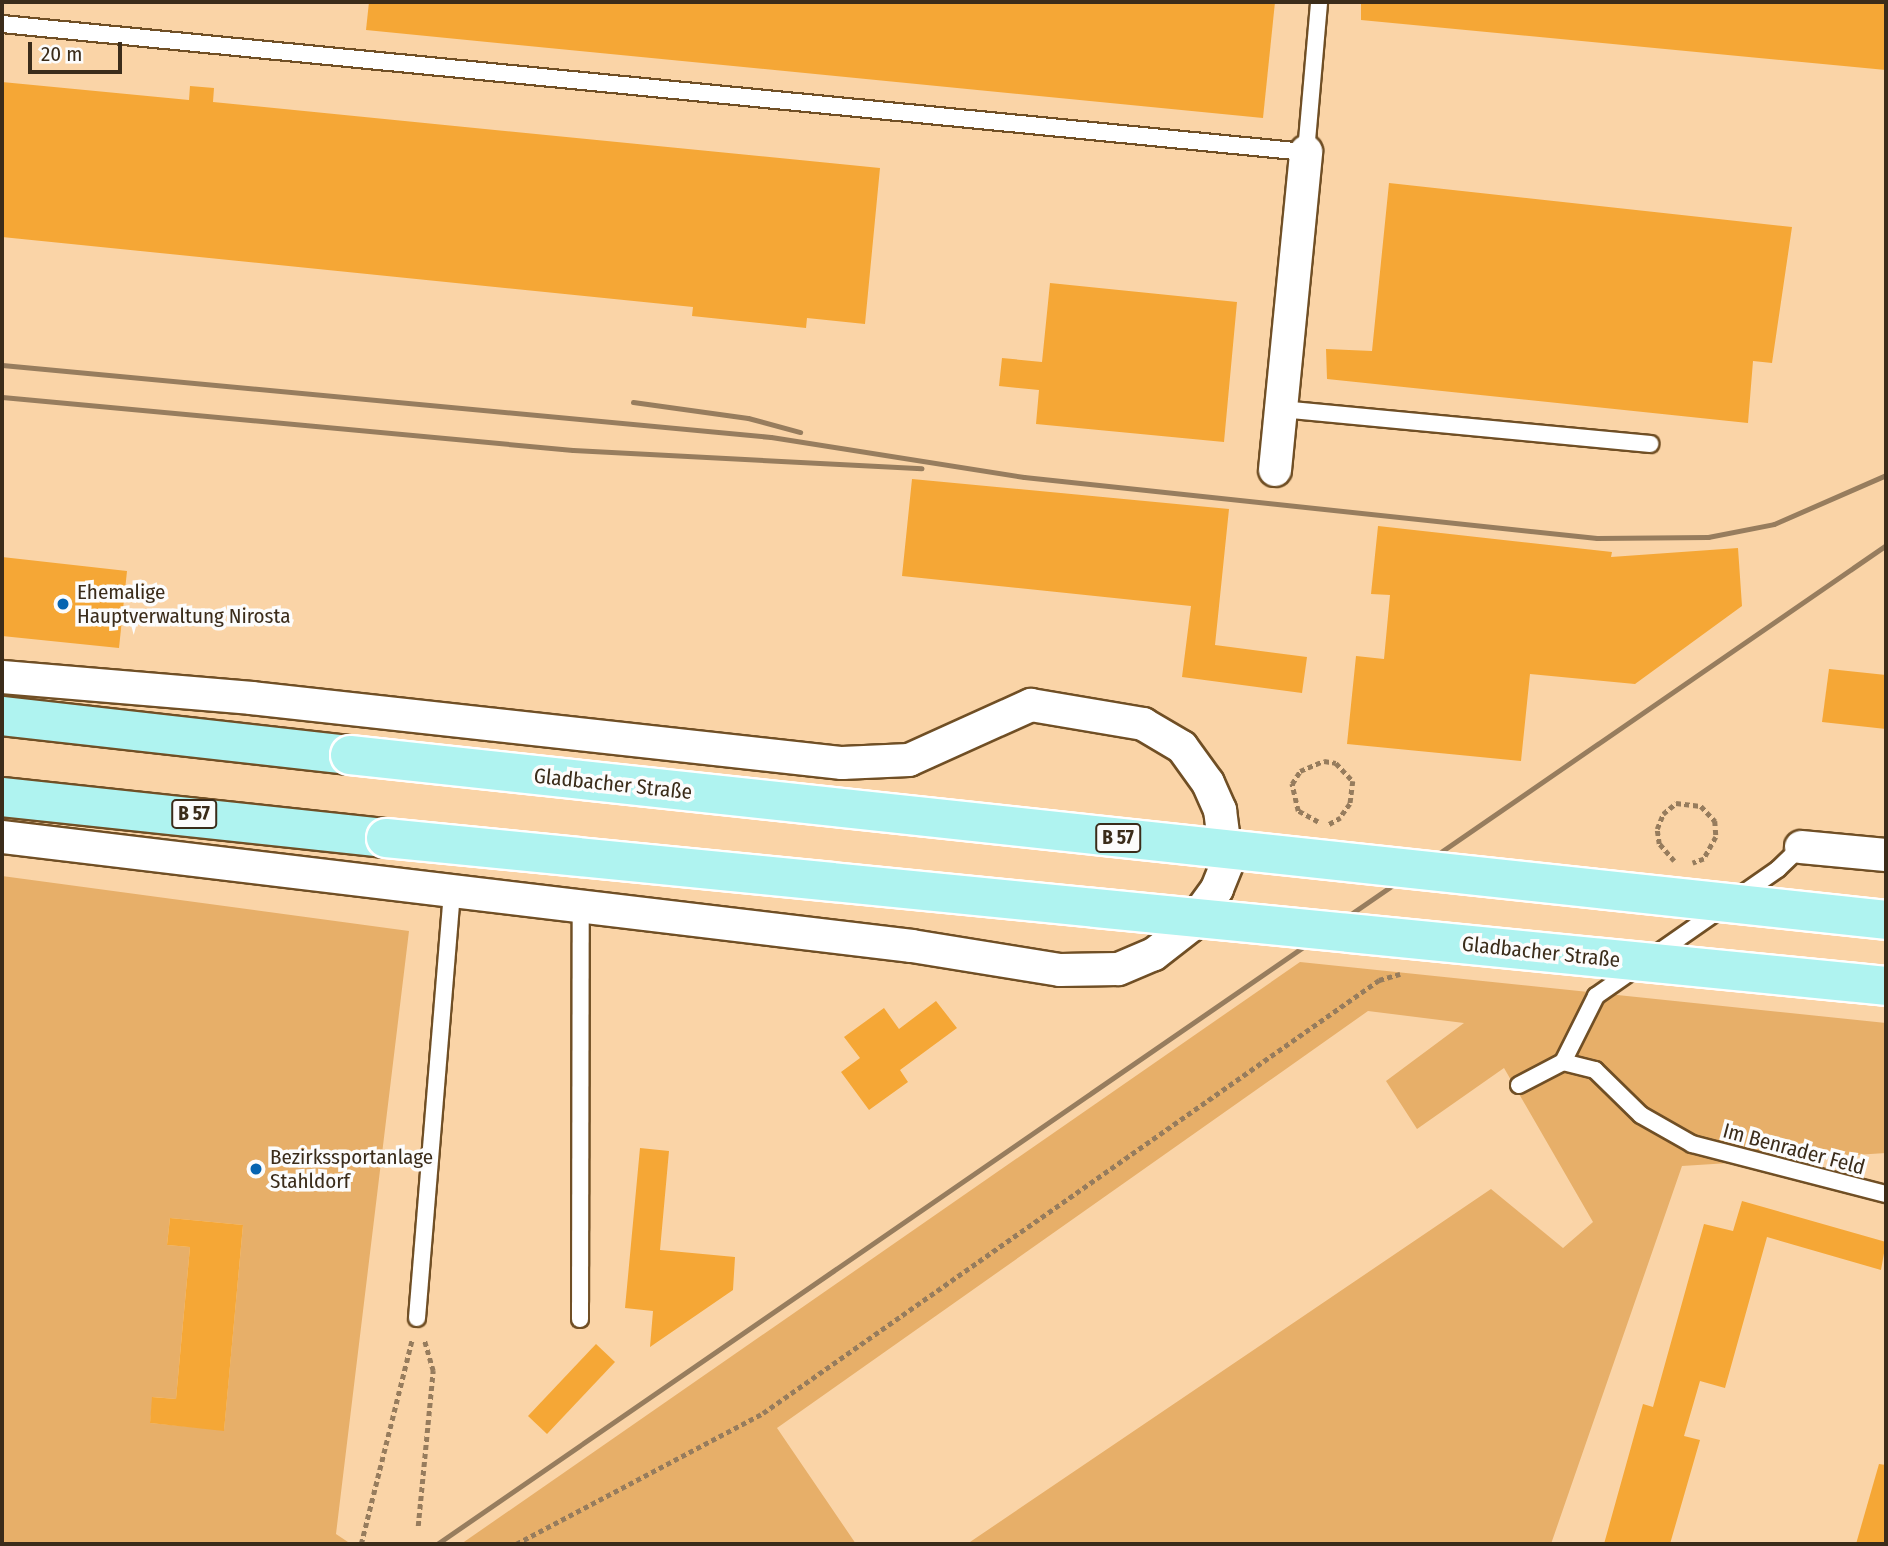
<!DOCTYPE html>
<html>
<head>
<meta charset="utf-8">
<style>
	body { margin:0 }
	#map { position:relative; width:1888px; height:1546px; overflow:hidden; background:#fad4a7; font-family:"Fira Sans Condensed",sans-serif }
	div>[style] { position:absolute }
	.green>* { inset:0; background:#e7af69 }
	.building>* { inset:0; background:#f5a736 }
	.path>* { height:4.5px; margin-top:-2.25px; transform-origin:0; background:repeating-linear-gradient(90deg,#967c5d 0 5px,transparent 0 8.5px) }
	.roads { filter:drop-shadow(2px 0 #704f25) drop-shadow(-2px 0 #704f25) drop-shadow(0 2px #704f25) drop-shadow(0 -2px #704f25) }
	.lane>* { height:16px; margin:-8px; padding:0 8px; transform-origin:8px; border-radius:8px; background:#fff }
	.street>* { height:32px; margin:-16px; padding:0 16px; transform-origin:16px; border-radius:16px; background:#fff }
	.primary>* { height:38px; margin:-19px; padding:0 19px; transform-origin:19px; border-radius:19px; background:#aff3f0 }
	.rail>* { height:5px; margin:-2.5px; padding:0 2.5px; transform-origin:2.5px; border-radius:2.5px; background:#977d5e }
	.path-bridge>* { height:4.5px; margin-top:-2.25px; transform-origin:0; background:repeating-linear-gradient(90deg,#967c5d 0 5px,transparent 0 8.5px) }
	.bridges { filter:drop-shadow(2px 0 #fff) drop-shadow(-2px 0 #fff) drop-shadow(0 2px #fff) drop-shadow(0 -2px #fff) }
	.primary-bridge>* { height:38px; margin:-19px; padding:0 19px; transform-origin:19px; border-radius:19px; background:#aff3f0 }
	.dots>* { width:19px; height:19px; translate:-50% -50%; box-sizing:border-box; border:4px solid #fcfcfc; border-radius:50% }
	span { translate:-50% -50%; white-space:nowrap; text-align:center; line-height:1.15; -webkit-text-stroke:7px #fcfcfc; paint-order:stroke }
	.shield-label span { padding:2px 5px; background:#fcfcfc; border:2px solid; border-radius:5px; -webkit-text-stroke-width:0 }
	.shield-label { font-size:19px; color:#3b2c1a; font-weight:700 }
	.poi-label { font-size:21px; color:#3b2c1a }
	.left { translate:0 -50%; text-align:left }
	.street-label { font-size:21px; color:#3b2c1a }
	.frame { position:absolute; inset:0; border:4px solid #3b2c1a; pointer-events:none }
	.scale { position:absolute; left:28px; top:42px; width:94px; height:32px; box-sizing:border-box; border:4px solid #3b2c1a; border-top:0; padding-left:9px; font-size:21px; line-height:24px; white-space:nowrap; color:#3b2c1a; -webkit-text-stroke:5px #fcfcfc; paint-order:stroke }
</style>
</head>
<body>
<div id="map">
	<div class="green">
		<div style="clip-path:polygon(evenodd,2px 876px,409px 931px,336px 1534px,351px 1544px,2px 1544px,2px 876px,170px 1218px,243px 1225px,224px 1430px,150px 1423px,153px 1397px,176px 1399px,190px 1247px,167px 1245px,170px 1218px)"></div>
		<div style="clip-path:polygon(1300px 962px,1886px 1023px,1886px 1153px,1682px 1166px,1551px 1544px,970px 1542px,1491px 1189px,1563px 1248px,1593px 1222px,1504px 1068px,1417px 1129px,1386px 1081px,1464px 1023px,1368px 1011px,777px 1428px,856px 1544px,461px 1544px)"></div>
	</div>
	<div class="building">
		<div style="clip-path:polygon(369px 2px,1275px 2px,1263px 118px,366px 30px)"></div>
		<div style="clip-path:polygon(1361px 2px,1886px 2px,1886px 70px,1361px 20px)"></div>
		<div style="clip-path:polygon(2px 82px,189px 100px,190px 86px,214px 88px,213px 102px,880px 168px,865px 324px,807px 318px,806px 328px,692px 316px,693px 307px,2px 237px)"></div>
		<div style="clip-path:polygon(1389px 183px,1792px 227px,1772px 363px,1753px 361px,1748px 423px,1327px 379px,1326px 349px,1372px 351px)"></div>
		<div style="clip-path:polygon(1050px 283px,1237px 302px,1224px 442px,1036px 424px,1039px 390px,999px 386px,1002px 358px,1042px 362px)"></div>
		<div style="clip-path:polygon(912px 479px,1229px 509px,1215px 645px,1307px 657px,1302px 693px,1182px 677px,1191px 606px,902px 576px)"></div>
		<div style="clip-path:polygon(1378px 526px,1612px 552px,1611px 557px,1738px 548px,1742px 606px,1635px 684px,1530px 674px,1521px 761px,1347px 744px,1356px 656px,1384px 659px,1390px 595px,1371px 594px)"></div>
		<div style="clip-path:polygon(2px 557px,127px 571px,119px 648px,2px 636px)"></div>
		<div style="clip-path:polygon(1829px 669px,1886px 675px,1886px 729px,1822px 722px)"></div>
		<div style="clip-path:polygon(936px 1001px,957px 1028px,900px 1070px,908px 1082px,869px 1110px,841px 1072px,860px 1058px,844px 1037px,884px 1008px,899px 1029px)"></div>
		<div style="clip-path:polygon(640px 1148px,669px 1151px,660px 1250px,735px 1257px,733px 1290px,650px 1347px,653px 1311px,625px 1308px)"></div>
		<div style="clip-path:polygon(1742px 1201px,1886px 1242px,1881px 1270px,1767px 1237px,1725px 1388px,1700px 1381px,1684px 1436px,1700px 1440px,1670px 1544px,1604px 1544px,1643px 1404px,1653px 1407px,1704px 1224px,1733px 1231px)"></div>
		<div style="clip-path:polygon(170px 1218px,243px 1225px,224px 1431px,150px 1423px,152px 1397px,176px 1399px,190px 1247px,167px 1245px)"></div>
		<div style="clip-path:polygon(596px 1344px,615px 1362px,547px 1434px,528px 1416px)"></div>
		<div style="clip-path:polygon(1879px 1464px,1886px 1465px,1886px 1544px,1856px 1544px)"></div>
	</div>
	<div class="path">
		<div style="left:1329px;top:824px;width:13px;rotate:-29deg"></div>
		<div style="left:418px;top:1526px;width:156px;rotate:-84.5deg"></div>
		<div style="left:433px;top:1371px;width:32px;rotate:-106deg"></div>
		<div style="left:361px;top:1544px;width:211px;rotate:-76deg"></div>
		<div style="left:516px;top:1544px;width:280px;rotate:-27.9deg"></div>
		<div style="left:763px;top:1413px;width:753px;rotate:-35.1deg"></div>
		<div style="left:1379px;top:980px;width:22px;rotate:-16deg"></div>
	</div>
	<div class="roads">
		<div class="lane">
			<div style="left:2px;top:24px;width:1310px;rotate:5.61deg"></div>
			<div style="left:1306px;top:152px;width:151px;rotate:-85deg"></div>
			<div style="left:1281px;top:409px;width:371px;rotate:5.4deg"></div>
			<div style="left:1563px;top:1062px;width:74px;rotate:-63.4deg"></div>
			<div style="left:1596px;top:996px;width:222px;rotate:-34.9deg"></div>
			<div style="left:1778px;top:869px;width:32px;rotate:-44deg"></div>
			<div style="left:1519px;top:1085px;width:50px;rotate:-27.6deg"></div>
			<div style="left:1563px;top:1062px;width:33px;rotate:14deg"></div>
			<div style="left:1595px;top:1070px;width:64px;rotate:44.4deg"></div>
			<div style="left:1641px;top:1115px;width:59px;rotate:29.6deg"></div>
			<div style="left:1692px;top:1144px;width:200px;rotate:14.5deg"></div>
			<div style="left:417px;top:1318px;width:428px;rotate:-85.3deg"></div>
			<div style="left:580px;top:1319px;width:413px;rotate:-89.9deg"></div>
		</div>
		<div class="street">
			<div style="left:1275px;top:470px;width:320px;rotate:-84.4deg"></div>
			<div style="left:2px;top:677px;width:250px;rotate:4.8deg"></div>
			<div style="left:251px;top:698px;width:595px;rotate:6.28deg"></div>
			<div style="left:842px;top:763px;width:67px;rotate:-2.6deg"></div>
			<div style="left:909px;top:760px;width:134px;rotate:-24.3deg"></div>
			<div style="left:1031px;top:705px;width:114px;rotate:9.6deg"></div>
			<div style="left:1143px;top:724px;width:45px;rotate:30.5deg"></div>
			<div style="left:1182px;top:747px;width:44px;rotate:54.2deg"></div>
			<div style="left:1208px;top:783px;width:30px;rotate:66deg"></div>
			<div style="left:1220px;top:810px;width:54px;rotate:82.6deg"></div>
			<div style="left:1227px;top:864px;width:27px;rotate:112deg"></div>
			<div style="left:1217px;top:889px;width:46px;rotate:126.1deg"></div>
			<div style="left:1190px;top:926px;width:46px;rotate:142.1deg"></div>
			<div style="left:1154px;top:954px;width:39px;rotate:157deg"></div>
			<div style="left:1118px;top:969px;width:58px;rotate:179deg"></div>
			<div style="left:1060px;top:970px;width:150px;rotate:-170.8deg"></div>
			<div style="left:912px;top:946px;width:917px;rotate:-173.17deg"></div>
			<div style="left:1801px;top:847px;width:85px;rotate:5.4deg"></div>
		</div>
		<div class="primary">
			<div style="left:2px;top:716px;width:350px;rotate:6.4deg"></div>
			<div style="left:2px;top:797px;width:386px;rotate:6.1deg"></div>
		</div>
	</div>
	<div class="rail">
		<div style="left:2px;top:365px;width:772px;rotate:5.35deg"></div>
		<div style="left:771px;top:437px;width:256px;rotate:9deg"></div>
		<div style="left:1024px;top:477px;width:576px;rotate:6.08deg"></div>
		<div style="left:1597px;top:538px;width:111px;rotate:-0.5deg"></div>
		<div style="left:1708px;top:537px;width:67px;rotate:-11.1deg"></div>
		<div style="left:1774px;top:524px;width:122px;rotate:-23.6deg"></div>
		<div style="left:2px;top:397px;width:573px;rotate:5.3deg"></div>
		<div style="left:573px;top:450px;width:349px;rotate:3deg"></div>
		<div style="left:633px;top:402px;width:116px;rotate:7.9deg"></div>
		<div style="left:748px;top:418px;width:54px;rotate:15.1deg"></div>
		<div style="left:437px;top:1544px;width:1760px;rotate:-34.58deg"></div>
	</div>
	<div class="path-bridge">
		<div style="left:1318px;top:822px;width:23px;rotate:-151deg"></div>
		<div style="left:1298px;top:811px;width:28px;rotate:-103deg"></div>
		<div style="left:1292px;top:784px;width:15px;rotate:-58deg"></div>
		<div style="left:1300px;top:771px;width:26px;rotate:-23deg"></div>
		<div style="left:1324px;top:761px;width:12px;rotate:9deg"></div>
		<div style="left:1336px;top:763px;width:25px;rotate:47deg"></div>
		<div style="left:1353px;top:781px;width:23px;rotate:97deg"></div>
		<div style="left:1350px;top:804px;width:17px;rotate:126deg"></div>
		<div style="left:1674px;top:861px;width:23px;rotate:-131deg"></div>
		<div style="left:1659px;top:844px;width:15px;rotate:-98deg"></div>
		<div style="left:1657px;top:829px;width:16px;rotate:-68deg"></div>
		<div style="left:1663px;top:814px;width:17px;rotate:-40deg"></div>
		<div style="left:1676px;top:803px;width:25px;rotate:7deg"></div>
		<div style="left:1701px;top:806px;width:21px;rotate:47deg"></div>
		<div style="left:1715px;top:821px;width:16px;rotate:86deg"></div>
		<div style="left:1716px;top:837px;width:25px;rotate:119deg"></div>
		<div style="left:1704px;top:859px;width:12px;rotate:160deg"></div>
	</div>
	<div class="bridges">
		<div class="primary-bridge">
			<div style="left:350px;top:755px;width:1545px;rotate:6.13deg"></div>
			<div style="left:386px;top:838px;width:1507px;rotate:5.63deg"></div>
		</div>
	</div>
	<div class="dots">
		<div style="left:63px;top:604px;background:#0664b1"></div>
		<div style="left:256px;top:1169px;background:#0664b1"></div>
	</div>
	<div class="shield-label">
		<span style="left:194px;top:814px">B 57</span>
		<span style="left:1118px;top:838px">B 57</span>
	</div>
	<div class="poi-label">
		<span class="left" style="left:77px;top:604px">Ehemalige<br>Hauptverwaltung Nirosta</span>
		<span class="left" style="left:270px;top:1169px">Bezirkssportanlage<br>Stahldorf</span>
	</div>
	<div class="street-label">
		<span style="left:613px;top:784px;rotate:6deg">Gladbacher Straße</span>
		<span style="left:1541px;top:952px;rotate:6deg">Gladbacher Straße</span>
		<span style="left:1794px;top:1149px;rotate:15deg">Im Benrader Feld</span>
	</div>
	<div class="frame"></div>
	<div class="scale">20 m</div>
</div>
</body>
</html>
